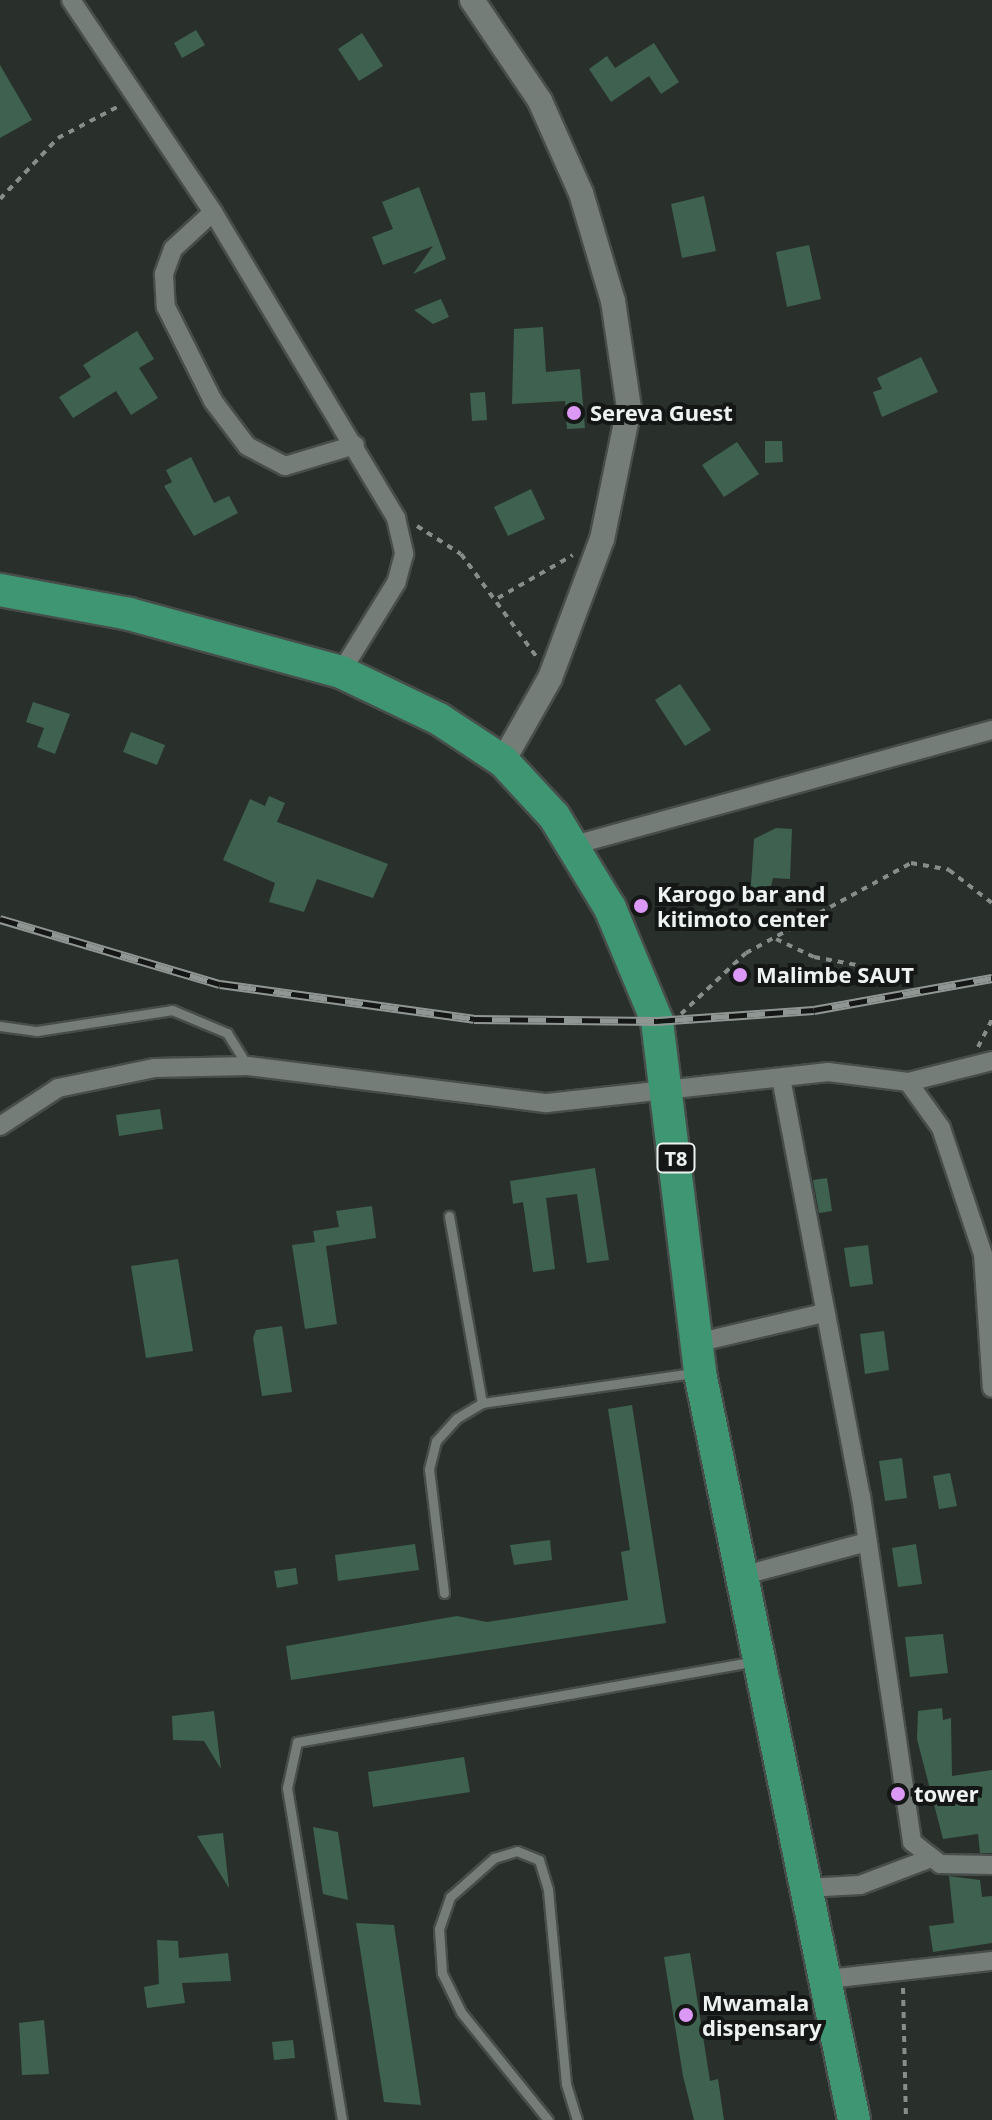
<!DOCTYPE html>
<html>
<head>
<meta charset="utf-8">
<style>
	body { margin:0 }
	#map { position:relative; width:992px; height:2120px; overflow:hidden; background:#29302c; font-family:"Noto Sans",sans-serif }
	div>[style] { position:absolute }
	.building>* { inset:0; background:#3e6150 }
	.path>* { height:4px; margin-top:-2px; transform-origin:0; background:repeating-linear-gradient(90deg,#878d8a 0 6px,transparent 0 12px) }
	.roads { filter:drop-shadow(2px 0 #474d4a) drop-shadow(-2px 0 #474d4a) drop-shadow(0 2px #474d4a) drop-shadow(0 -2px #474d4a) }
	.service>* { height:9px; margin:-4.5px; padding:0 4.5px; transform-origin:4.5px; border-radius:4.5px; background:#757d79 }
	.minor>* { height:18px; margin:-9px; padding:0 9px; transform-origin:9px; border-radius:9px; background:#757d79 }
	.tertiary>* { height:24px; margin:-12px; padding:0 12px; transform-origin:12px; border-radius:12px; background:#757d79 }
	.trunk>* { height:32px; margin:-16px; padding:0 16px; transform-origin:16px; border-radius:16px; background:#3e9672 }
	.rail>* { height:9px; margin-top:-4.5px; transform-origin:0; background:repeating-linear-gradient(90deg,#141715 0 18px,#909693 0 36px); box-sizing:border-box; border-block:2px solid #909693 }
	.dots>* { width:22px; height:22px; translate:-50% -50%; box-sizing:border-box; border:4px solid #141715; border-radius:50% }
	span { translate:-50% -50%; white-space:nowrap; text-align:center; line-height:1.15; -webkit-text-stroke:8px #141715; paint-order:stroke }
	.shield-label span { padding:2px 6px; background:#141715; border:2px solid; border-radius:6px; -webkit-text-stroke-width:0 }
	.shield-label { font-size:20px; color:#eef3f1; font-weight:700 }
	.poi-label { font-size:22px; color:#eef3f1; font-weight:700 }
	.left { translate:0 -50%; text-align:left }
</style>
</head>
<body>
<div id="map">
	<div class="building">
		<div style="clip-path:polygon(196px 30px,205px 45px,182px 58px,174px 43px)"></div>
		<div style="clip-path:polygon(362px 33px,383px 66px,359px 81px,338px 49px)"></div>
		<div style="clip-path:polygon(654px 43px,679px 82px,661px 94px,649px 76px,611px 102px,589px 69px,607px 56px,615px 68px)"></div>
		<div style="clip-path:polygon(0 65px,32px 120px,0 138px)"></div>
		<div style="clip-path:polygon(419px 187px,446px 259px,413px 274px,433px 246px,383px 265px,372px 237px,393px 229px,382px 202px)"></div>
		<div style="clip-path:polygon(704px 196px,716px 251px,682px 258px,671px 204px)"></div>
		<div style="clip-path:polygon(809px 245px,821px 299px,787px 307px,776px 252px)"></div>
		<div style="clip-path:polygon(441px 299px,449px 317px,433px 324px,414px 310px)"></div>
		<div style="clip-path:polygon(543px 327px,546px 372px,580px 369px,585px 428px,567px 429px,565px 401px,512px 404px,514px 329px)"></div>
		<div style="clip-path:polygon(137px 331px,154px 359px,139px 368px,158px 398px,131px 415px,116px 391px,73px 418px,59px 397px,91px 377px,83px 365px)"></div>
		<div style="clip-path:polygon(921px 357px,938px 392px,882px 417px,873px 392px,882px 389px,877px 378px)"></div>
		<div style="clip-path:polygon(485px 392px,487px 420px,472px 421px,470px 393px)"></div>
		<div style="clip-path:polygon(765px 441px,782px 441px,783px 462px,765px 463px)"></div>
		<div style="clip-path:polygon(737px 442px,759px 474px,724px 497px,702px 465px)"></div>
		<div style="clip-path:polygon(191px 457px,214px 503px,229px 496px,238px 513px,194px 536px,164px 486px,172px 482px,166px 470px)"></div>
		<div style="clip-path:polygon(531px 489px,545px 519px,508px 536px,494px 507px)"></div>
		<div style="clip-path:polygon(680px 684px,711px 730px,685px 746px,655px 700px)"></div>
		<div style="clip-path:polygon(33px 702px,70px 714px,55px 754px,37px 747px,44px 728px,26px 722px)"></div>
		<div style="clip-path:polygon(131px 732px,165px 745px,157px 765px,123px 752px)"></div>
		<div style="clip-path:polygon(269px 796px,285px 803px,277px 822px,388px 864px,373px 898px,317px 879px,304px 912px,269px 902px,275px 883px,223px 860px,250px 799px,265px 806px)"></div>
		<div style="clip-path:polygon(776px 828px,792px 829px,790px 879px,773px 878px,768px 899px,750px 899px,754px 839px)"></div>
		<div style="clip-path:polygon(160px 1109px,163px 1129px,119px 1136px,116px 1115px)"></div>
		<div style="clip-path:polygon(595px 1168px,609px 1260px,587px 1263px,577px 1194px,546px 1198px,555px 1269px,533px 1272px,523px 1202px,513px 1204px,510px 1181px)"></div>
		<div style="clip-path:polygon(827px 1178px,832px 1211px,819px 1213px,813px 1180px)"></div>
		<div style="clip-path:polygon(372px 1206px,376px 1238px,326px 1246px,337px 1324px,305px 1329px,292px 1245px,315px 1242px,313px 1231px,339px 1227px,336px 1211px)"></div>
		<div style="clip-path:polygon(868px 1245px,873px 1284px,850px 1287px,844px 1248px)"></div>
		<div style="clip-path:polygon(178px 1259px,193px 1351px,146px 1358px,131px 1266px)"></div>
		<div style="clip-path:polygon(282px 1326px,292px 1392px,262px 1396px,253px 1338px,256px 1330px)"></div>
		<div style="clip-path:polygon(884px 1331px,889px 1370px,865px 1374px,860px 1334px)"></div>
		<div style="clip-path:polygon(632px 1405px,666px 1623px,291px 1680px,286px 1646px,457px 1616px,487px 1622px,628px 1600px,621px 1552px,630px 1550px,608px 1409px)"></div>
		<div style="clip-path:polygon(902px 1458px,907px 1498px,885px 1501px,879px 1461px)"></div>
		<div style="clip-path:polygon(950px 1473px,957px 1506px,939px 1509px,933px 1476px)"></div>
		<div style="clip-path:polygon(550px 1540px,552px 1560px,514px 1565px,510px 1545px)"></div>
		<div style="clip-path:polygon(415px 1544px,419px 1570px,338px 1581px,335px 1555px)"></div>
		<div style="clip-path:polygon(916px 1544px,922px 1584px,898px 1587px,892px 1548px)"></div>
		<div style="clip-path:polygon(296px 1568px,298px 1584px,277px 1588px,274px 1571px)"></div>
		<div style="clip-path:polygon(943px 1634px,948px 1673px,910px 1677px,905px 1637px)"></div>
		<div style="clip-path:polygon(942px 1708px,943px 1720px,951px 1718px,952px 1776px,992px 1770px,992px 1853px,980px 1853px,978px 1834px,943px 1839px,917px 1739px,918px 1711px)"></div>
		<div style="clip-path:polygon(214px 1711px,221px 1769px,204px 1741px,173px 1740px,172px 1716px)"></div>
		<div style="clip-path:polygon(464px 1757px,470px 1792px,373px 1807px,368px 1772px)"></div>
		<div style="clip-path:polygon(313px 1827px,338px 1832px,348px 1900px,323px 1894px)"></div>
		<div style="clip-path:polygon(223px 1833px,229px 1888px,197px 1836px)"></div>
		<div style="clip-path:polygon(949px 1876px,980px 1880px,982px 1897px,992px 1896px,992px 1943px,933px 1952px,929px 1926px,954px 1923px)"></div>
		<div style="clip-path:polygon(356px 1923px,394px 1925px,421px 2105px,384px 2102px)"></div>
		<div style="clip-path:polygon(157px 1940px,178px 1941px,179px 1958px,228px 1953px,231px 1981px,182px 1983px,185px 2003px,147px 2008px,144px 1987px,159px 1984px)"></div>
		<div style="clip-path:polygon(690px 1953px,710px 2081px,718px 2079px,724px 2120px,694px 2120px,683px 2076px,664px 1957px)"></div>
		<div style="clip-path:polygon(44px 2020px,49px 2074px,22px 2075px,19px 2023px)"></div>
		<div style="clip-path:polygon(293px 2040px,295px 2058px,274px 2060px,272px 2042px)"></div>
	</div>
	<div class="path">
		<div style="left:0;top:199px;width:84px;rotate:-46.4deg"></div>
		<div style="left:58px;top:138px;width:69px;rotate:-27.7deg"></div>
		<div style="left:417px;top:526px;width:52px;rotate:32.5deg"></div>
		<div style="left:461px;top:554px;width:127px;rotate:53.7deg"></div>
		<div style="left:498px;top:598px;width:86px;rotate:-29.8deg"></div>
		<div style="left:776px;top:939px;width:42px;rotate:25.3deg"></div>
		<div style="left:814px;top:957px;width:81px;rotate:10.6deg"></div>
		<div style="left:681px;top:1014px;width:89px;rotate:-43.2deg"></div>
		<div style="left:746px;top:953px;width:188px;rotate:-28.6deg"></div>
		<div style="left:911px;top:863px;width:39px;rotate:10deg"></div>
		<div style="left:949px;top:870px;width:54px;rotate:37.5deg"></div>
		<div style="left:978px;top:1047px;width:31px;rotate:-63deg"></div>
		<div style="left:903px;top:1988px;width:132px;rotate:88.7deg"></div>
	</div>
	<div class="roads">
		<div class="service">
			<div style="left:0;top:1026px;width:37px;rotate:8deg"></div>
			<div style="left:37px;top:1031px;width:137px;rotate:-8.8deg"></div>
			<div style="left:172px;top:1010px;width:60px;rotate:22.7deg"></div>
			<div style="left:227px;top:1033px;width:39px;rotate:58deg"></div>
			<div style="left:449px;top:1216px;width:190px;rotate:80deg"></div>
			<div style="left:444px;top:1593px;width:125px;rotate:-96.9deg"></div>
			<div style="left:429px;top:1469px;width:29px;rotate:-76deg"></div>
			<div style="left:436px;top:1441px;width:31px;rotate:-48deg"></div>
			<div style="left:457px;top:1418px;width:29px;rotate:-31deg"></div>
			<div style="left:482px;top:1403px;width:214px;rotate:-8.1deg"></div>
			<div style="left:342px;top:2120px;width:337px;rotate:-99.4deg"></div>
			<div style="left:287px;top:1788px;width:47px;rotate:-77.7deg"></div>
			<div style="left:297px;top:1742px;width:465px;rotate:-10deg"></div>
			<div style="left:548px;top:2120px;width:139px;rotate:-128.9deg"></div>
			<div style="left:461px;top:2012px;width:43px;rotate:-116deg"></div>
			<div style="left:442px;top:1973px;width:44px;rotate:-93.9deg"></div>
			<div style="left:439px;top:1929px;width:34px;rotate:-71deg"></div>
			<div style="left:450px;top:1897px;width:59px;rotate:-41.6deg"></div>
			<div style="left:494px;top:1858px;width:24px;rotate:-17deg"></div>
			<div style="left:517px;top:1851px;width:24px;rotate:22deg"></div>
			<div style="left:539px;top:1860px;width:31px;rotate:73deg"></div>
			<div style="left:548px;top:1890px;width:195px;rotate:84.7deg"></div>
			<div style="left:566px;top:2084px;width:38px;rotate:73deg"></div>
		</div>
		<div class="minor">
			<div style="left:71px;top:0;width:255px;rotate:56.2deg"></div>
			<div style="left:213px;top:212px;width:357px;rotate:59.1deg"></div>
			<div style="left:396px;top:518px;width:37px;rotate:77deg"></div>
			<div style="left:404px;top:554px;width:30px;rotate:105deg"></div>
			<div style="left:396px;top:583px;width:105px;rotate:121.7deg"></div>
			<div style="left:213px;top:212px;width:54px;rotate:137.2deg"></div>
			<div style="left:173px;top:249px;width:27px;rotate:110deg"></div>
			<div style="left:164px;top:274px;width:33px;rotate:87deg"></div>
			<div style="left:166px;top:307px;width:105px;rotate:63.4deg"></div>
			<div style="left:213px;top:401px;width:56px;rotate:52.9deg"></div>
			<div style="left:247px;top:446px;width:43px;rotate:27.8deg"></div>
			<div style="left:285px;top:466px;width:73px;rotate:-16.7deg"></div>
			<div style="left:574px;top:845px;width:434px;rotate:-15.4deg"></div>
			<div style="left:781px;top:1078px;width:426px;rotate:79.2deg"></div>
			<div style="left:861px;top:1496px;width:350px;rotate:81.6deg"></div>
			<div style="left:912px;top:1842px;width:36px;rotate:38deg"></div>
			<div style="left:940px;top:1864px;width:52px;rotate:1.1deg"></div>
			<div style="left:908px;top:1082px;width:87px;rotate:-14deg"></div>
			<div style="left:0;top:1126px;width:69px;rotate:-33.2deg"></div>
			<div style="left:58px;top:1088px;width:99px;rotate:-11.7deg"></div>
			<div style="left:155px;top:1068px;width:93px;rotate:-1.2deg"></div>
			<div style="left:248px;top:1066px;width:301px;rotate:7.1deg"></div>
			<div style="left:547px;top:1103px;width:283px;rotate:-6.3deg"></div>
			<div style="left:828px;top:1072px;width:81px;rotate:7.1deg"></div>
			<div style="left:908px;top:1082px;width:57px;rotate:54.3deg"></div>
			<div style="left:941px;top:1128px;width:133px;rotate:71.6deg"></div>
			<div style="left:983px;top:1254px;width:134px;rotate:86.2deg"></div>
			<div style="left:696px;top:1343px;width:131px;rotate:-13.2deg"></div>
			<div style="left:741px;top:1576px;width:131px;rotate:-15.1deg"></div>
			<div style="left:806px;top:1888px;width:54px;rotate:-3.2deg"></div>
			<div style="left:860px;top:1885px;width:71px;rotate:-20.7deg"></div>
			<div style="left:828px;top:1979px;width:165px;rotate:-6.3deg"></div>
		</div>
		<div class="tertiary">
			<div style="left:472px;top:0;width:122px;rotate:56deg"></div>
			<div style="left:540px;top:101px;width:101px;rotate:66deg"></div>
			<div style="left:581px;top:193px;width:113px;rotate:73.5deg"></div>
			<div style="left:613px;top:301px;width:108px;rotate:81.5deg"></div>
			<div style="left:629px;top:408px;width:134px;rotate:101.6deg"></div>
			<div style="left:602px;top:539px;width:148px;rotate:110.5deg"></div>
			<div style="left:550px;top:678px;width:95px;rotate:119.5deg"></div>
		</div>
		<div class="trunk">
			<div style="left:0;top:590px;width:131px;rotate:10.5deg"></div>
			<div style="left:129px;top:614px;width:220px;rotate:15.3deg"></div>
			<div style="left:341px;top:672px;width:109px;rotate:25.6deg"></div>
			<div style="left:439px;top:719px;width:77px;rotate:33.3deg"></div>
			<div style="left:503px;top:761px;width:75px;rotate:47.2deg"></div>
			<div style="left:554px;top:816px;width:108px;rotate:58.7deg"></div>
			<div style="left:610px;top:908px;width:122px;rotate:67.4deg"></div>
			<div style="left:657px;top:1021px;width:355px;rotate:83deg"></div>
			<div style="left:700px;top:1373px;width:763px;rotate:78.35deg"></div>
		</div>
	</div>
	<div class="rail">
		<div style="left:0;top:919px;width:229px;rotate:16.5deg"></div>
		<div style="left:220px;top:984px;width:256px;rotate:7.8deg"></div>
		<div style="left:474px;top:1019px;width:183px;rotate:0.6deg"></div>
		<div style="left:657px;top:1021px;width:157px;rotate:-4deg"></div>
		<div style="left:814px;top:1010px;width:181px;rotate:-10.2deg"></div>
	</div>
	<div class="dots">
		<div style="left:574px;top:413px;background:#db99f5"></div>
		<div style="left:641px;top:906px;background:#db99f5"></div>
		<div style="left:740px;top:975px;background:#db99f5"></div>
		<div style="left:898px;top:1794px;background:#db99f5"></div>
		<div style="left:686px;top:2015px;background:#db99f5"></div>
	</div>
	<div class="shield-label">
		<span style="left:676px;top:1158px">T8</span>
	</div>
	<div class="poi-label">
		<span class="left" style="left:590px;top:413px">Sereva Guest</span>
		<span class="left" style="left:657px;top:906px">Karogo bar and<br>kitimoto center</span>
		<span class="left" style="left:756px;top:975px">Malimbe SAUT</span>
		<span class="left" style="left:914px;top:1794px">tower</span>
		<span class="left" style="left:702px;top:2015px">Mwamala<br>dispensary</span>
	</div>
</div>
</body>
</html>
